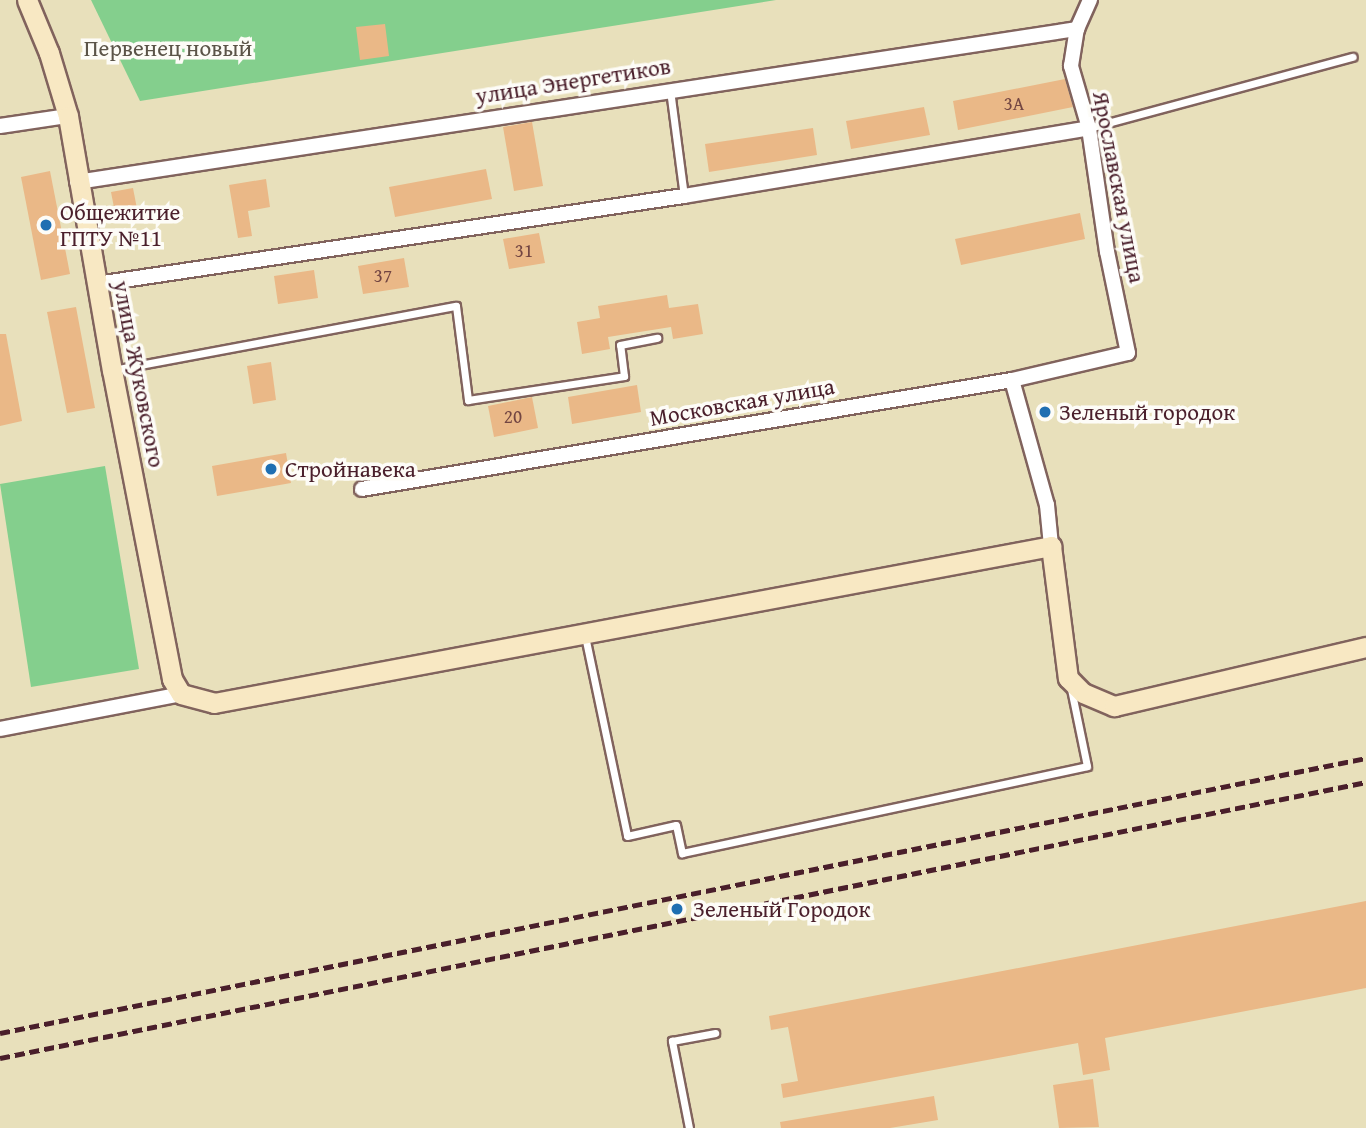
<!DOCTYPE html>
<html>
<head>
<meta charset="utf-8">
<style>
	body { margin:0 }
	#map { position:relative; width:1366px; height:1128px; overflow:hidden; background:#e8e0bb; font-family:"Gentium Book Plus",serif }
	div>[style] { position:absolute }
	.green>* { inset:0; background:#84cf8d }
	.building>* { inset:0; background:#eab887 }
	.roads { filter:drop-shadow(2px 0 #81635d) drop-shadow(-2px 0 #81635d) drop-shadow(0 2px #81635d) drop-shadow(0 -2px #81635d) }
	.lane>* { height:7px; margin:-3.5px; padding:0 3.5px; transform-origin:3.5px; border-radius:3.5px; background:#fff }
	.street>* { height:14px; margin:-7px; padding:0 7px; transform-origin:7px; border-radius:7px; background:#fff }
	.secondary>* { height:19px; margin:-9.5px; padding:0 9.5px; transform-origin:9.5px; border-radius:9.5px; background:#f8e8c3 }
	.rail>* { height:4.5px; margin-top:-2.25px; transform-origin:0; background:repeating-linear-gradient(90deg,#4a1f2b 0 10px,transparent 0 15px) }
	.dots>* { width:19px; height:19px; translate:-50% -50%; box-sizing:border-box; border:4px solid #fdfcf7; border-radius:50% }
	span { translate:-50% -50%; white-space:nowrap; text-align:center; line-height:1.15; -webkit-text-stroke:7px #fdfcf7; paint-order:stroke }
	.number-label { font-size:19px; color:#724542 }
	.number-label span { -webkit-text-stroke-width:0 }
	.park-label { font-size:23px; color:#5b5448 }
	.street-label { font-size:23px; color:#4a1f2b }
	.poi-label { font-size:23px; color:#4a1f2b }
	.left { translate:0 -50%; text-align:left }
</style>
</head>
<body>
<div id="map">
	<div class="green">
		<div style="clip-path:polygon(91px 0,776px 0,140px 101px)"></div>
		<div style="clip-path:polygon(105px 466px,139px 669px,31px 687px,0 484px)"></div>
	</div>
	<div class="building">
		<div style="clip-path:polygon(385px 24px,389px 56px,360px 60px,356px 27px)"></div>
		<div style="clip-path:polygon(1065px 79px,1073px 107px,958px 130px,953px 101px)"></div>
		<div style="clip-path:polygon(924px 107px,930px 135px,851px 149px,846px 121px)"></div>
		<div style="clip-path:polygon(532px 122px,543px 186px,514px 191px,503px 127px)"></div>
		<div style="clip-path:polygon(813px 128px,817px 155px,709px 172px,705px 144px)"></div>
		<div style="clip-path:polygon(486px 169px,492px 199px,395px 217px,389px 187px)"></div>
		<div style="clip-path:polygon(50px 171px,70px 274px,41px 280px,21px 177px)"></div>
		<div style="clip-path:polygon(266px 179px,270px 207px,248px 211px,252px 236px,238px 238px,229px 185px)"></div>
		<div style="clip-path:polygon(133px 188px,138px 214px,116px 218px,111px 192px)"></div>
		<div style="clip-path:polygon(1080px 213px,1085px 239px,961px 265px,955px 239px)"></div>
		<div style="clip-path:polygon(539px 233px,545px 263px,509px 269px,503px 239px)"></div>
		<div style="clip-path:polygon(404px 258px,409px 287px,363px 294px,358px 266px)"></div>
		<div style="clip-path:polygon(314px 270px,318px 298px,278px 304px,274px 276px)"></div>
		<div style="clip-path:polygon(667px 295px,669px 308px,698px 304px,703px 334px,673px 339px,671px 327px,608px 337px,610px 349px,582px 354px,577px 322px,600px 318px,598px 306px)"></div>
		<div style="clip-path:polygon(76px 307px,95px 408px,67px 413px,47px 312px)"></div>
		<div style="clip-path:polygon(0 334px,6px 334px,22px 421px,0 426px)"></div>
		<div style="clip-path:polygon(271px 362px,276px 400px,253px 404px,247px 366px)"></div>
		<div style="clip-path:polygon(637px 385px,641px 412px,572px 424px,568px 397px)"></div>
		<div style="clip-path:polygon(532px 397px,538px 428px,494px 437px,488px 406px)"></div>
		<div style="clip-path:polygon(286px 453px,291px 483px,217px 496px,212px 466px)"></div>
		<div style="clip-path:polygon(1366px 901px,1366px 988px,1105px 1038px,1110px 1070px,1083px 1075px,1078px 1043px,783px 1098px,781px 1084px,798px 1081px,788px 1027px,771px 1030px,769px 1016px)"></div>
		<div style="clip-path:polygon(1093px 1079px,1099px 1127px,1059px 1128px,1053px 1085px)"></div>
		<div style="clip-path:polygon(934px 1096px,938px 1120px,890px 1128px,781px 1128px,780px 1122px)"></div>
	</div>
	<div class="roads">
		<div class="lane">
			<div style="left:670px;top:90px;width:107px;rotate:82.5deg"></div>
			<div style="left:1089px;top:128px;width:273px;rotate:-15.1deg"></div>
			<div style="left:113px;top:370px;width:349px;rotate:-10.6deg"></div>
			<div style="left:456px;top:306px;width:95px;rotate:82.7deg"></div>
			<div style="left:468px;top:400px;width:158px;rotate:-8.7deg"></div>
			<div style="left:624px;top:376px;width:31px;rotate:-97deg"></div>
			<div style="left:620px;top:345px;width:38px;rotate:-11deg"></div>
			<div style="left:585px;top:636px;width:204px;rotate:78.1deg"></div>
			<div style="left:627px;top:836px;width:50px;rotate:-12.7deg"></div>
			<div style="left:676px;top:825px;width:29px;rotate:78deg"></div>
			<div style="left:682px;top:853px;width:414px;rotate:-12.1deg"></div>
			<div style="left:1087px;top:766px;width:79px;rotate:-101.7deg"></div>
			<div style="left:689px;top:1128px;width:89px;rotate:-101.1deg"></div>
			<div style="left:672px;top:1041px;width:44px;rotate:-10.5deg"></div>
		</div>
		<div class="street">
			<div style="left:0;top:126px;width:69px;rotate:-8.4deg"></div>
			<div style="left:77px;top:182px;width:1012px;rotate:-8.7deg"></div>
			<div style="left:97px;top:284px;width:594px;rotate:-8.53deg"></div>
			<div style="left:684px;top:196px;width:411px;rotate:-9.5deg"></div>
			<div style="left:1012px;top:380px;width:130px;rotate:74.4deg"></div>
			<div style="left:1047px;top:505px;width:41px;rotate:84.4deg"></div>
			<div style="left:362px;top:489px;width:659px;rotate:-9.52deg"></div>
			<div style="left:1012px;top:380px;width:119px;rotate:-13.1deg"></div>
			<div style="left:1128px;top:353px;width:103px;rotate:-101.7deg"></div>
			<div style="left:1107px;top:252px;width:125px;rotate:-98.3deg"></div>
			<div style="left:1089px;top:128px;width:65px;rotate:-106.2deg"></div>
			<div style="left:1071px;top:66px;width:37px;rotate:-81deg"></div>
			<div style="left:1077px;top:29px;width:32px;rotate:-66deg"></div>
			<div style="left:0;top:729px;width:184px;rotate:-10.9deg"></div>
		</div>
		<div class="secondary">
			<div style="left:27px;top:0;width:57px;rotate:67.5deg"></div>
			<div style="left:49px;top:53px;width:66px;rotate:73.2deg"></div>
			<div style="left:68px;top:116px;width:258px;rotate:80.2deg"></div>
			<div style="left:112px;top:370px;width:315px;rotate:79deg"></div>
			<div style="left:172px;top:679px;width:17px;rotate:59deg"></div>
			<div style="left:181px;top:694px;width:34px;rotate:15deg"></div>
			<div style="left:214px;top:703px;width:852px;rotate:-10.62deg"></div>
			<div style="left:1051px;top:546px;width:133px;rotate:82.7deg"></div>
			<div style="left:1068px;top:678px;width:21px;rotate:45deg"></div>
			<div style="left:1083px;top:693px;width:34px;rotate:23deg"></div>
			<div style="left:1114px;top:706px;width:259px;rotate:-13.2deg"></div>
		</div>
	</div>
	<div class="rail">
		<div style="left:0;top:1033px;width:1393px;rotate:-11.38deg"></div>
		<div style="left:0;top:1058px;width:1394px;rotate:-11.42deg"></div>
	</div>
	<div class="dots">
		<div style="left:46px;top:225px;background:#1f6fb2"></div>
		<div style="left:1045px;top:412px;background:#1f6fb2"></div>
		<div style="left:271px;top:469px;background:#1f6fb2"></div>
		<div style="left:677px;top:909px;background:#1f6fb2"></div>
	</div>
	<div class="number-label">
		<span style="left:1014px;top:104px">3А</span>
		<span style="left:524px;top:251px">31</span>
		<span style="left:383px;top:276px">37</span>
		<span style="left:513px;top:417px">20</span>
	</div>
	<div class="park-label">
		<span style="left:168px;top:48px">Первенец новый</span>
	</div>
	<div class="street-label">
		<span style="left:573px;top:81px;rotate:-9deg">улица Энергетиков</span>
		<span style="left:1119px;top:187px;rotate:79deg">Ярославская улица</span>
		<span style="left:139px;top:374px;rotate:79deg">улица Жуковского</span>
		<span style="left:742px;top:402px;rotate:-10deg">Московская улица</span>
	</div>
	<div class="poi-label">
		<span class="left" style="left:60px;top:225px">Общежитие<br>ГПТУ №11</span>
		<span class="left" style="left:1059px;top:412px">Зеленый городок</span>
		<span class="left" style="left:285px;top:469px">Стройнавека</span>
		<span class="left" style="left:693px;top:909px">Зеленый Городок</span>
	</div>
</div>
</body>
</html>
